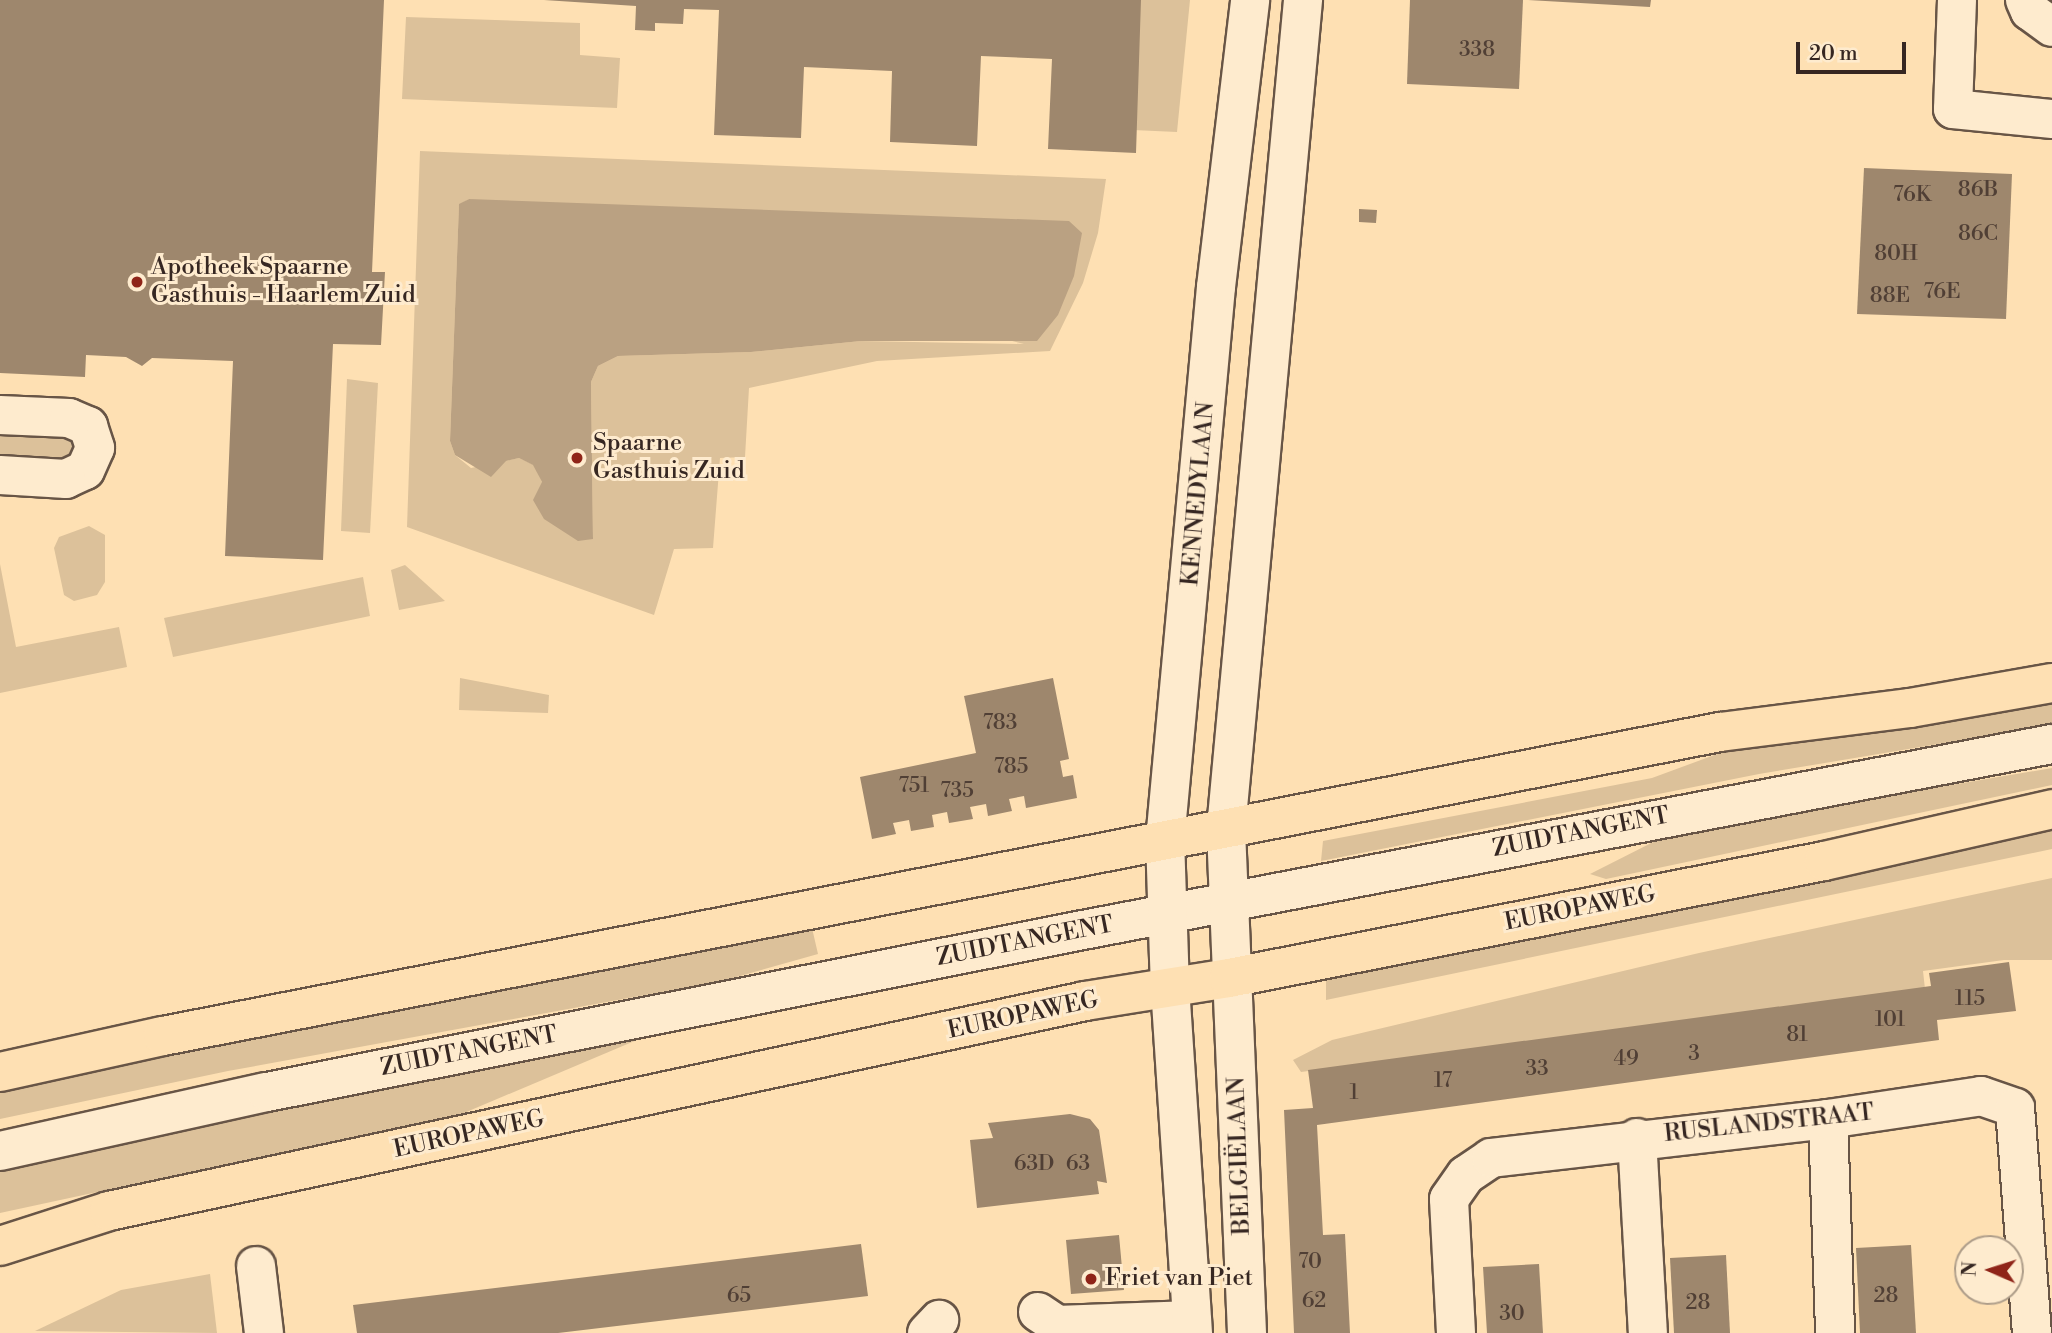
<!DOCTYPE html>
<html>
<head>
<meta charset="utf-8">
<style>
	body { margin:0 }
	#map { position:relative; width:2052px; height:1333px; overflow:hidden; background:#fee0b3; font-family:"Libre Bodoni",serif }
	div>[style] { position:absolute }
	.green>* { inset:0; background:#dcc19a }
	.water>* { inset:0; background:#baa182 }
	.building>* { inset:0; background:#9e876d }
	.roads { filter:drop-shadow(2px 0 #685546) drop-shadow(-2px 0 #685546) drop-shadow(0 2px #685546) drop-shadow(0 -2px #685546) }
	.minor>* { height:38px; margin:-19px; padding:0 19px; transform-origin:19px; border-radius:19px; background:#feebce }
	.major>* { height:38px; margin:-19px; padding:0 19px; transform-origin:19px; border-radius:19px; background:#fee0b3 }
	.dots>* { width:19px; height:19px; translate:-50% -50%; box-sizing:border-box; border:4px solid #feebce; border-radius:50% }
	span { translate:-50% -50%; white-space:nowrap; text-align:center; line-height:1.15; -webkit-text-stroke:6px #feebce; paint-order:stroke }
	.number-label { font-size:21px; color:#503f35 }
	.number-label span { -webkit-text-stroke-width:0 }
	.poi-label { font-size:24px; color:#362722 }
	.left { translate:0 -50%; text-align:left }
	.street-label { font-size:24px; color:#362722 }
	.north { position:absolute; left:1954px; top:1235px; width:70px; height:70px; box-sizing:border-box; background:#feebce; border:2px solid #ae9d89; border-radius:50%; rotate:273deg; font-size:19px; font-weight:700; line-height:28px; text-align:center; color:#362722 }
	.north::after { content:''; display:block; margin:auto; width:24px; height:32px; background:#8f2418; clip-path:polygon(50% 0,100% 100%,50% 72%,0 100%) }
	.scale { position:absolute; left:1796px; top:42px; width:110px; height:32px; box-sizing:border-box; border:4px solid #362722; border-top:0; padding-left:9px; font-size:21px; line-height:24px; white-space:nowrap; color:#362722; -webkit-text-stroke:5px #feebce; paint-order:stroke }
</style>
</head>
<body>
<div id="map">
	<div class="green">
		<div style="clip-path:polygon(1139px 0,1190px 0,1177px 132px,1133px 130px)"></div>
		<div style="clip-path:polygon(406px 17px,580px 23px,580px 55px,620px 58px,617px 108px,402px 99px)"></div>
		<div style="clip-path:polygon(evenodd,420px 151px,1106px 179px,1098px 233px,1083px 283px,1050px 351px,877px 361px,749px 388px,745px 457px,720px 458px,713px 548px,674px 549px,654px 615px,407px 527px,420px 151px,469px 199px,1024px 344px,861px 341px,751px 352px,618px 356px,598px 366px,591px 382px,593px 539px,542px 482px,534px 465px,519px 458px,471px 468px,455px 455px,450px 441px,459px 205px,469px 199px)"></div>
		<div style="clip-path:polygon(347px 379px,378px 383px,370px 533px,341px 531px)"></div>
		<div style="clip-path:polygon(0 426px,68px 429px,80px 449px,68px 460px,0 457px)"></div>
		<div style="clip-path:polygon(89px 526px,105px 535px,105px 582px,97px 595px,74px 601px,64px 595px,54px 548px,59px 537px)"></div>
		<div style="clip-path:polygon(0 564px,16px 647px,119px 627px,127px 667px,0 693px)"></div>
		<div style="clip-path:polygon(405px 565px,445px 601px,399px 610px,391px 570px)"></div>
		<div style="clip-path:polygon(363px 577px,370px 616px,173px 657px,164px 618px)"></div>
		<div style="clip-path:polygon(460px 678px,549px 695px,548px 713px,459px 710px)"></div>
		<div style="clip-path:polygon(2052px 703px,2052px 725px,1759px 774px,1321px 861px,1323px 841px,1652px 778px,1728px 750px,1866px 734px)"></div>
		<div style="clip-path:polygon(2052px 768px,2052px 785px,1606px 879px,1590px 874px,1673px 832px)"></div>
		<div style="clip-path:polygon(2052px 822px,2052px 849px,1326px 1000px,1326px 974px)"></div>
		<div style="clip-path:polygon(2052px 878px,2052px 960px,2004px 960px,1923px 971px,1925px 989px,1301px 1072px,1293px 1060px,1332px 1040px,1699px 953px)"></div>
		<div style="clip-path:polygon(812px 928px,818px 954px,722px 981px,228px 1071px,0 1119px,0 1089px)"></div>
		<div style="clip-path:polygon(644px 1037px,464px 1113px,0 1213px,0 1169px,237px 1115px)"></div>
		<div style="clip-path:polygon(210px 1274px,217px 1333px,35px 1331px,121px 1290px)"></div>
	</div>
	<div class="water">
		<div style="clip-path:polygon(469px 199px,1069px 221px,1082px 233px,1074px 276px,1058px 315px,1037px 341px,861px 341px,751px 352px,618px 356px,598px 366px,591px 382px,593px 539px,578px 541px,544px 519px,533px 500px,542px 482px,533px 465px,519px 458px,506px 461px,491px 477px,455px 455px,450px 441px,459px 204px)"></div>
	</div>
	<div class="building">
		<div style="clip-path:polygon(0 0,384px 0,372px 272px,385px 272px,381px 345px,333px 344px,323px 560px,225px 556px,233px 361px,152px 358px,142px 366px,126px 357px,86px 355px,85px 377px,0 373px)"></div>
		<div style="clip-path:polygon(544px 0,1141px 0,1136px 153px,1048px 149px,1052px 59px,981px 56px,977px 146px,890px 142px,892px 71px,804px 67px,801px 138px,714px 135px,719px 10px,684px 9px,683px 24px,655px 23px,655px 31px,635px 30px,636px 6px)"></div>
		<div style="clip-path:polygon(1410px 0,1523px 0,1519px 89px,1407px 84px)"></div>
		<div style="clip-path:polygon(1528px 0,1651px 0,1650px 7px)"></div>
		<div style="clip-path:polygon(1864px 168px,2012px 174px,2006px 319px,1857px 314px)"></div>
		<div style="clip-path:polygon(1359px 209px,1377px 210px,1376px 223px,1359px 222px)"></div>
		<div style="clip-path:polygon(1053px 678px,1069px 759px,1060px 761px,1063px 777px,1073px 775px,1077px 798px,1026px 808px,1024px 796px,1009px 799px,1012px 811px,988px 816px,986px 804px,970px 807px,973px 819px,949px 823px,947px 812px,932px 815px,934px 827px,911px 831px,909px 820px,893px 823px,896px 834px,872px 839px,860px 777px,976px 753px,964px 696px)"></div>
		<div style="clip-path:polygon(2009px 962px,2016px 1011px,1937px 1020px,1939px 1040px,1317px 1125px,1323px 1235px,1345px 1234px,1350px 1333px,1294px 1333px,1284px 1110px,1313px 1108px,1308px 1070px,1931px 986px,1929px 973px)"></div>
		<div style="clip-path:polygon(1070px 1114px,1090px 1119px,1099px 1130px,1107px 1183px,1097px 1181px,1099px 1194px,977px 1208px,970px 1140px,993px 1138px,988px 1123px)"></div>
		<div style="clip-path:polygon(1119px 1235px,1124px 1290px,1071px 1294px,1066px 1240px)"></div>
		<div style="clip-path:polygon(861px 1244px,868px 1296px,558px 1333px,357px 1333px,353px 1305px)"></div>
		<div style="clip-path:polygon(1911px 1245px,1916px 1333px,1860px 1333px,1856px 1248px)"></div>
		<div style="clip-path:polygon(1726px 1255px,1730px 1333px,1674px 1333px,1670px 1258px)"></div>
		<div style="clip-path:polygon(1539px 1264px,1543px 1333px,1487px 1333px,1483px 1267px)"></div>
	</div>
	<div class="roads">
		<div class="minor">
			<div style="left:1957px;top:0;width:109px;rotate:92.1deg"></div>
			<div style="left:1953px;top:109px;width:100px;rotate:5.8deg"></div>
			<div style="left:2025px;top:0;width:12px;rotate:66deg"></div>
			<div style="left:2030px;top:11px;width:27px;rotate:36deg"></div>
			<div style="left:0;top:415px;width:69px;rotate:2.5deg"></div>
			<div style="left:69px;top:418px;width:21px;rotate:23deg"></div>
			<div style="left:88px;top:426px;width:23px;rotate:72deg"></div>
			<div style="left:95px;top:448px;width:24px;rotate:114deg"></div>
			<div style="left:85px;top:470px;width:21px;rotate:155deg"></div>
			<div style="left:66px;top:479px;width:66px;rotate:-176.5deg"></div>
			<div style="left:1828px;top:1119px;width:214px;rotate:88.1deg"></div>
			<div style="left:1637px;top:1138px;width:195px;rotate:86.8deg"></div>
			<div style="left:0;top:1151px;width:273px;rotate:-12.5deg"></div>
			<div style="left:267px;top:1092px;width:832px;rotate:-11.23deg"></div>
			<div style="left:1083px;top:930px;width:987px;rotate:-10.87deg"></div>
			<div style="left:256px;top:1266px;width:67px;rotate:83.2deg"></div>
			<div style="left:1038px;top:1312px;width:23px;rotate:34deg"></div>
			<div style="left:1057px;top:1325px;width:135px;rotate:-2.1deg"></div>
			<div style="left:927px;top:1333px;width:18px;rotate:-47deg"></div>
			<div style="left:1193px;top:1333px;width:345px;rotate:-93.8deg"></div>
			<div style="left:1170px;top:989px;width:148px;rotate:-91.9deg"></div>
			<div style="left:1165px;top:841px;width:556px;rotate:-84.74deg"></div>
			<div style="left:1216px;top:287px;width:289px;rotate:-83.2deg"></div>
			<div style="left:1247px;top:1333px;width:504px;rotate:-92.39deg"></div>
			<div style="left:1226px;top:829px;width:833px;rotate:-84.69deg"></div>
			<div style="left:1456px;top:1333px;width:134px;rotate:-93deg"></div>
			<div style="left:1449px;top:1199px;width:29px;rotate:-55deg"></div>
			<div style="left:1466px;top:1175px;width:30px;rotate:-34deg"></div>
			<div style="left:1491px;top:1158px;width:339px;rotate:-6.6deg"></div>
			<div style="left:1828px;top:1119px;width:155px;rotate:-8.5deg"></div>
			<div style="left:1981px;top:1096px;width:36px;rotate:19deg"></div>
			<div style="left:2015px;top:1108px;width:226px;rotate:85.7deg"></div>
		</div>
		<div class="major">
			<div style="left:0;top:1072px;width:167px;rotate:-12.5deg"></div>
			<div style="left:163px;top:1036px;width:1586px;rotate:-11.05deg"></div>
			<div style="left:1720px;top:732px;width:192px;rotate:-7.2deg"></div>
			<div style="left:1910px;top:708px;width:144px;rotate:-10deg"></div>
			<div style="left:0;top:1246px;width:114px;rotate:-17.8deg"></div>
			<div style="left:109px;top:1211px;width:998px;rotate:-12.14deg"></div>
			<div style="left:1085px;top:1001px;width:146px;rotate:-9.1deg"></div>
			<div style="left:1229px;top:978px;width:606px;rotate:-11.12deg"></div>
			<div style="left:1824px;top:861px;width:234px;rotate:-12.8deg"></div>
		</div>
	</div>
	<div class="dots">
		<div style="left:137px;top:282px;background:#8f2418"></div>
		<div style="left:577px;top:458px;background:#8f2418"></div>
		<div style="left:1091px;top:1279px;background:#8f2418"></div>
	</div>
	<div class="number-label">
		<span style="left:1477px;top:50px">338</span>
		<span style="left:1978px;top:190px">86B</span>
		<span style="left:1912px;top:195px">76K</span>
		<span style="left:1978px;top:234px">86C</span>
		<span style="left:1896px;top:254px">80H</span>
		<span style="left:1942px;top:292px">76E</span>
		<span style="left:1890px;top:296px">88E</span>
		<span style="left:1000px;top:723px">783</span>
		<span style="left:1011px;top:767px">785</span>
		<span style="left:914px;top:786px">751</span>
		<span style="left:957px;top:791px">735</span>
		<span style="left:1970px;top:999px">115</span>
		<span style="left:1890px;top:1020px">101</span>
		<span style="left:1797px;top:1035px">81</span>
		<span style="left:1694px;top:1054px">3</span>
		<span style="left:1626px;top:1059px">49</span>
		<span style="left:1537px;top:1069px">33</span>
		<span style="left:1443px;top:1081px">17</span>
		<span style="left:1354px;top:1093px">1</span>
		<span style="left:1034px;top:1164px">63D</span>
		<span style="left:1078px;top:1164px">63</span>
		<span style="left:1310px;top:1262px">70</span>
		<span style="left:739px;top:1296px">65</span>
		<span style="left:1886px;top:1296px">28</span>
		<span style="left:1314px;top:1301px">62</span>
		<span style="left:1698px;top:1303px">28</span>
		<span style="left:1512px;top:1314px">30</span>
	</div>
	<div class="poi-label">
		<span class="left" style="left:151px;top:282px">Apotheek Spaarne<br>Gasthuis - Haarlem Zuid</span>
		<span class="left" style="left:593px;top:458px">Spaarne<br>Gasthuis Zuid</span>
		<span class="left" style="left:1105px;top:1279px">Friet van Piet</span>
	</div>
	<div class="street-label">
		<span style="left:1199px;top:494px;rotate:-85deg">KENNEDYLAAN</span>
		<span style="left:1581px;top:833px;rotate:-11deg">ZUIDTANGENT</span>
		<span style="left:1580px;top:909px;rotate:-11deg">EUROPAWEG</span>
		<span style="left:1025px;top:942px;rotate:-11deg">ZUIDTANGENT</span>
		<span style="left:1023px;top:1016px;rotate:-12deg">EUROPAWEG</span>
		<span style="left:469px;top:1052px;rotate:-11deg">ZUIDTANGENT</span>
		<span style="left:1769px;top:1124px;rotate:-6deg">RUSLANDSTRAAT</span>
		<span style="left:469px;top:1135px;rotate:-12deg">EUROPAWEG</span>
		<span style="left:1240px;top:1156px;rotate:-92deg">BELGIËLAAN</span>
	</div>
	<div class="north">N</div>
	<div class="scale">20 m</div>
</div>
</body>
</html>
